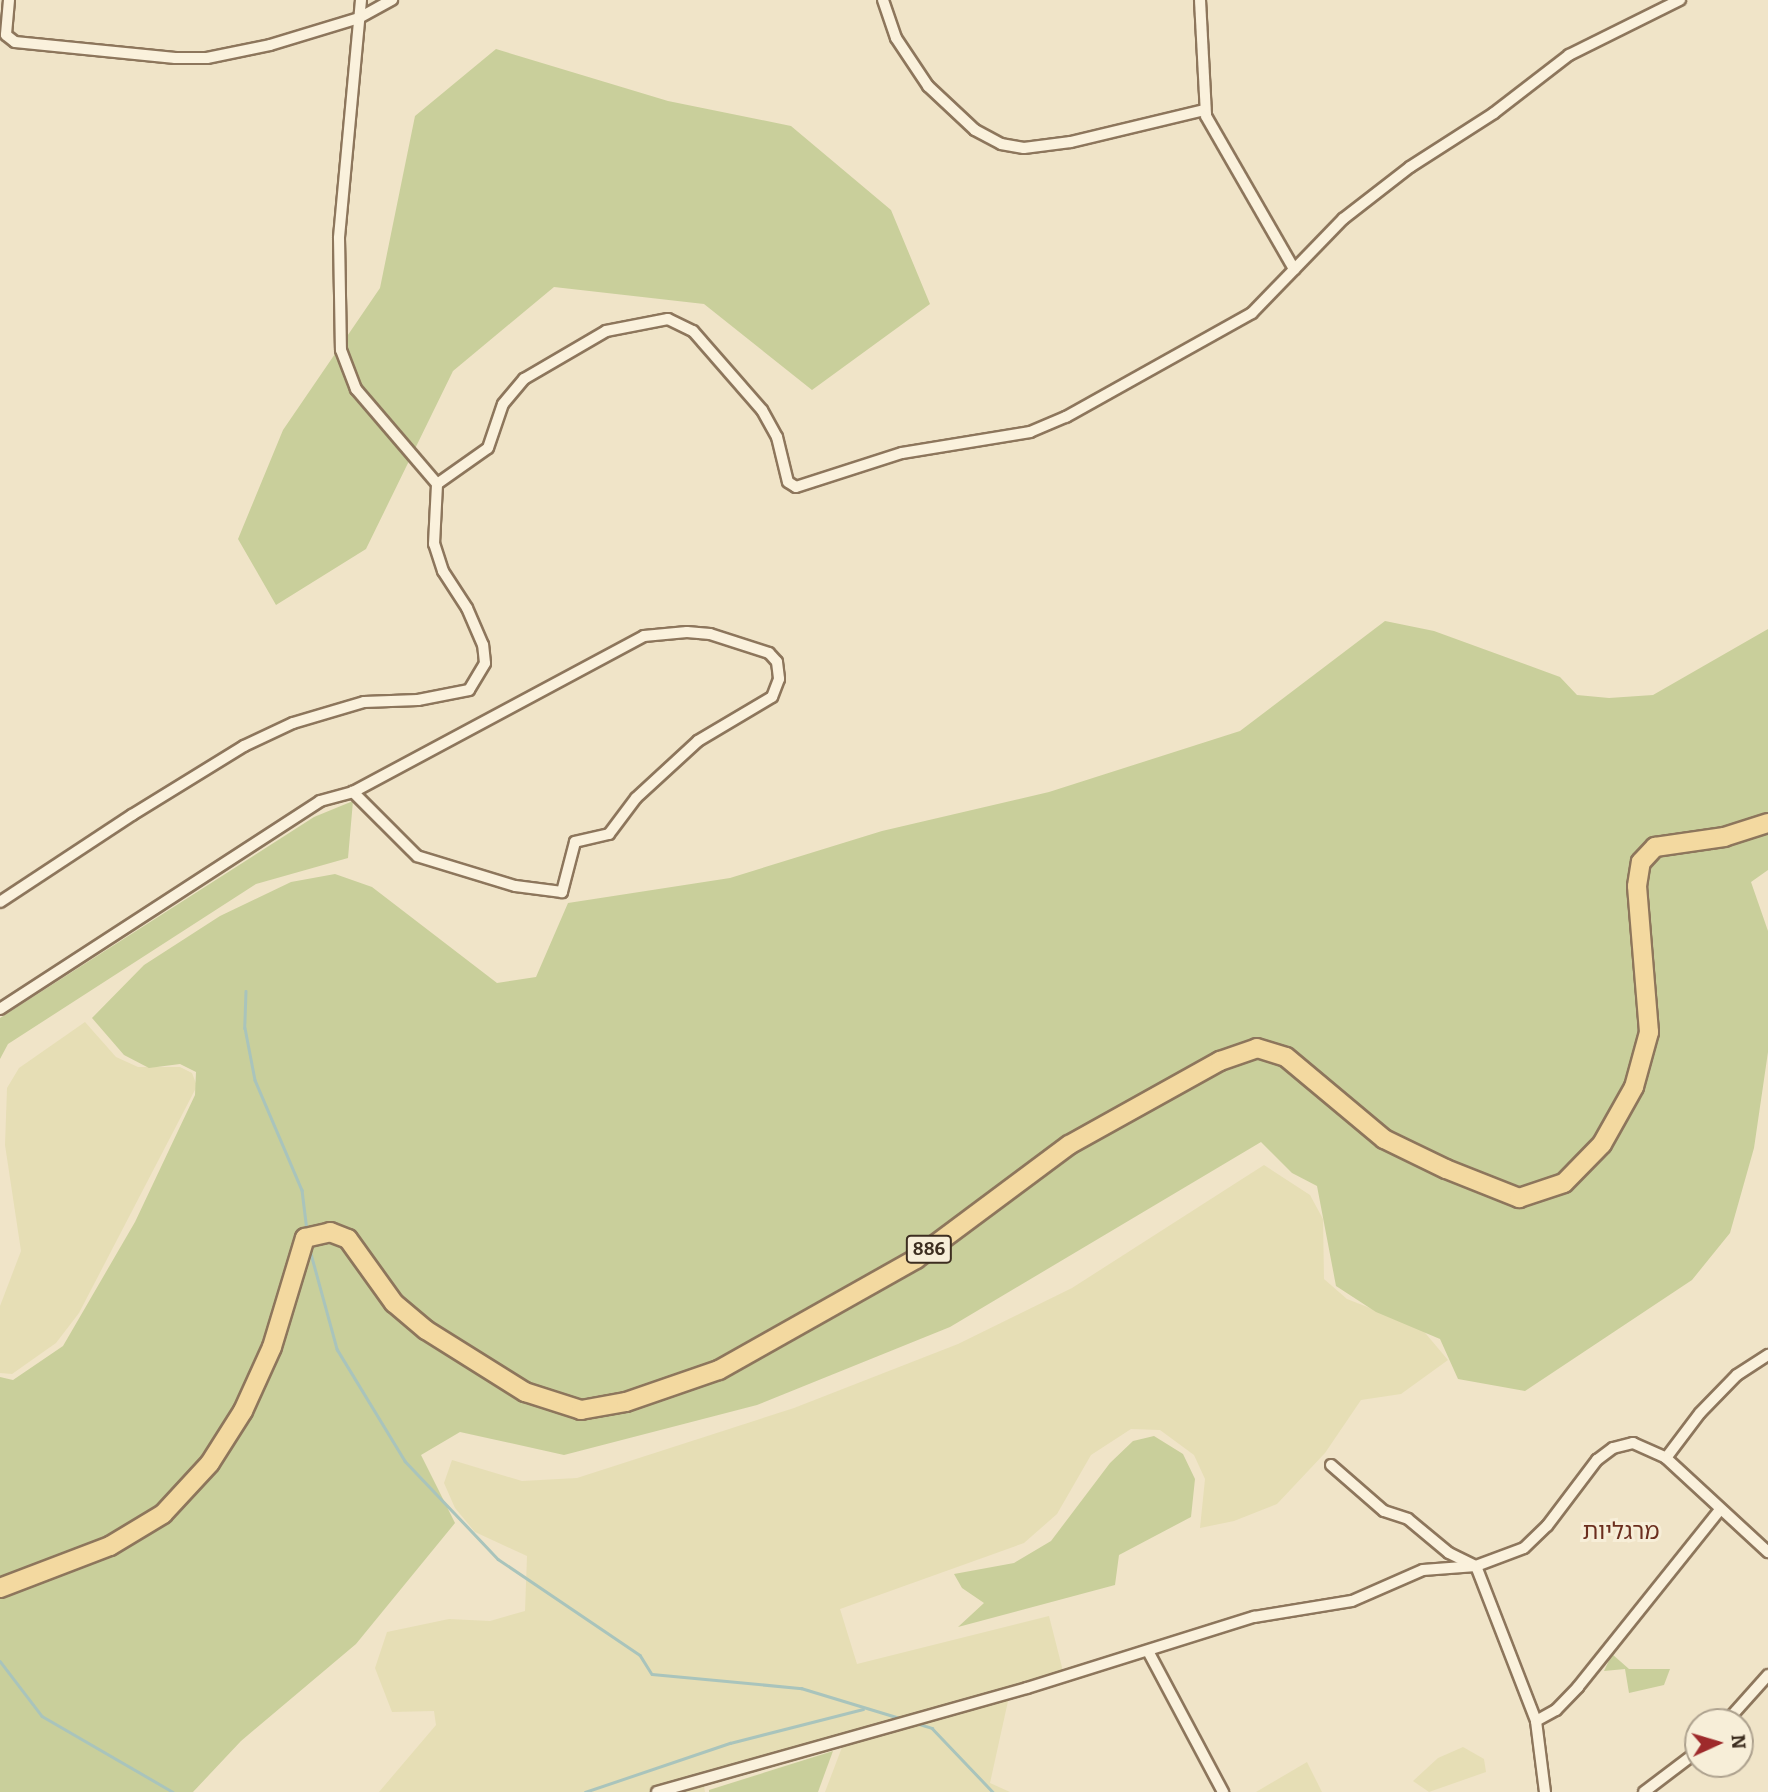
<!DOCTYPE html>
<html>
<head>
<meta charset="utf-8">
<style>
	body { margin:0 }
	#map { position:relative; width:1768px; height:1792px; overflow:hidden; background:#f0e4c8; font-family:Bitter,"Noto Sans Hebrew",serif }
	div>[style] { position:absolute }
	.farmland>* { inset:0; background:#e6deb5 }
	.green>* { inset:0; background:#c9cf9b }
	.stream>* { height:2.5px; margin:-1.25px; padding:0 1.25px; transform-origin:1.25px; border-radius:1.25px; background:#a9c4bc }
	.roads { filter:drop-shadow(2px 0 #8d765c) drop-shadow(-2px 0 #8d765c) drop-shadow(0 2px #8d765c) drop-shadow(0 -2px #8d765c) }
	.minor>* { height:10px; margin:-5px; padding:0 5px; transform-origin:5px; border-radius:5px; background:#faf1dc }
	.primary>* { height:18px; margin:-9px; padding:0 9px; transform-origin:9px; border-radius:9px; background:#f3d9a0 }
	span { translate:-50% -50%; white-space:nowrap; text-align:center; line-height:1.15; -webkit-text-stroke:6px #f7eed8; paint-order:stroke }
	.shield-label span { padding:2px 5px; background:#f7eed8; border:2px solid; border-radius:5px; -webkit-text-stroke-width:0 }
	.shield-label { font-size:18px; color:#3d2e20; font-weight:700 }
	.quarter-label { font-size:23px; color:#6b2e1e }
	.north { position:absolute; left:1684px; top:1708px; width:70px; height:70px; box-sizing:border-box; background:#f7eed8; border:2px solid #ada18e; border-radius:50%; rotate:86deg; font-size:19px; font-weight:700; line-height:28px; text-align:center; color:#3d2e20 }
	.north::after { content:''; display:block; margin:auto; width:24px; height:32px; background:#9e2a2b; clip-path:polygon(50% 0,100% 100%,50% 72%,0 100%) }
</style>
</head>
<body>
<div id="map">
	<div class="farmland">
		<div style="clip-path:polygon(85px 1022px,116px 1057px,138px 1067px,180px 1067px,192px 1073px,197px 1086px,79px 1313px,56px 1343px,12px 1374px,0 1373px,0 1306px,21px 1251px,5px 1145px,7px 1088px,19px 1068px)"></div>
		<div style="clip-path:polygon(1264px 1165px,1310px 1195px,1323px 1219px,1324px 1279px,1347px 1299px,1421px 1328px,1448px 1360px,1401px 1394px,1361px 1400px,1325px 1453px,1277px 1504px,1234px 1521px,1200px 1528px,1205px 1479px,1194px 1455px,1160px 1430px,1131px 1429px,1091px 1455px,1057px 1514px,1024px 1543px,840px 1609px,857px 1664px,1049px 1616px,1065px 1679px,1010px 1692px,990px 1783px,1010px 1792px,825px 1792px,844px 1742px,704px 1786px,705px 1792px,379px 1792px,436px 1725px,434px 1711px,392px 1712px,375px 1668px,387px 1632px,449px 1619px,490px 1621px,525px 1611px,527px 1556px,475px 1532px,455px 1508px,444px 1483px,452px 1460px,522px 1481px,577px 1478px,794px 1408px,958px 1344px,1072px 1288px)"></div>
		<div style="clip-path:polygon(1463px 1747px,1484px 1759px,1486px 1772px,1429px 1792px,1413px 1781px,1438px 1758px)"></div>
		<div style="clip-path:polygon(1307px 1762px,1322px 1792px,1256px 1792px)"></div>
	</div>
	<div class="green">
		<div style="clip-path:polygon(496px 49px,668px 101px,791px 126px,891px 210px,930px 304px,812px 390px,704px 304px,554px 287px,453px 371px,366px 549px,276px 605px,238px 539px,283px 430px,380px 288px,415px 116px)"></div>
		<div style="clip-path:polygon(1385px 621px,1434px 631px,1560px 677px,1577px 695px,1609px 698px,1653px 695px,1768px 629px,1768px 870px,1751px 882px,1768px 931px,1768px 1052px,1754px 1148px,1730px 1233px,1692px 1280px,1525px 1391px,1458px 1379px,1440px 1339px,1376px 1312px,1336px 1286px,1317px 1186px,1292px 1173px,1261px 1142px,950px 1327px,757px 1405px,564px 1455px,460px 1432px,421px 1455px,455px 1523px,356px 1644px,241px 1741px,193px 1792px,0 1792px,0 1377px,13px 1380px,63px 1346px,135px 1222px,195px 1095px,196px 1072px,180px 1064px,149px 1068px,124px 1055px,92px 1018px,144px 965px,220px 916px,291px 882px,335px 874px,372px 887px,497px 983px,536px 977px,568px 903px,730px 878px,882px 831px,1049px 792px,1240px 731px)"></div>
		<div style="clip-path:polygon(353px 801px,348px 858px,256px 884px,8px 1044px,0 1059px,0 1018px,314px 817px)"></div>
		<div style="clip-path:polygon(1154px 1436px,1183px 1454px,1195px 1479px,1191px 1517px,1119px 1555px,1115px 1585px,958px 1627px,984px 1603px,962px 1588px,954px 1574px,1014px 1563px,1051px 1541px,1110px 1463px,1133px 1441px)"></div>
		<div style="clip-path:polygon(1612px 1654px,1629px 1669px,1670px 1669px,1664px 1685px,1629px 1693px,1625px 1669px,1604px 1671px)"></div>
		<div style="clip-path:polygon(833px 1751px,818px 1792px,709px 1792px,709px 1790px)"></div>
	</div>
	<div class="stream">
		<div style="left:246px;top:991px;width:37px;rotate:92deg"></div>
		<div style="left:245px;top:1028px;width:53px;rotate:79.1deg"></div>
		<div style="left:255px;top:1080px;width:120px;rotate:66.9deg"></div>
		<div style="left:302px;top:1190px;width:39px;rotate:83deg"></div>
		<div style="left:310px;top:1250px;width:103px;rotate:74.7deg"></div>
		<div style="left:337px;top:1349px;width:131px;rotate:58.7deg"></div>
		<div style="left:405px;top:1461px;width:135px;rotate:46.5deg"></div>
		<div style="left:498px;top:1559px;width:171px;rotate:34.1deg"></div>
		<div style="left:640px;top:1655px;width:22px;rotate:58deg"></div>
		<div style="left:652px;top:1674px;width:150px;rotate:5.4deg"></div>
		<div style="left:801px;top:1688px;width:107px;rotate:16.9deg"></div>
		<div style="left:0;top:1661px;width:69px;rotate:52.6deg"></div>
		<div style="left:42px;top:1716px;width:151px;rotate:30.1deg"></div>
		<div style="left:916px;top:1723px;width:17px;rotate:17deg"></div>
		<div style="left:932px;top:1728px;width:88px;rotate:46.4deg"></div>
		<div style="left:585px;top:1792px;width:153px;rotate:-18.7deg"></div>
		<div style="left:730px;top:1743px;width:137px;rotate:-14.3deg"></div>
	</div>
	<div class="roads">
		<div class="minor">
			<div style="left:9px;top:0;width:35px;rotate:95deg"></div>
			<div style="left:6px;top:35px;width:11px;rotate:38deg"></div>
			<div style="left:15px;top:42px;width:161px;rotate:5.7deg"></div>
			<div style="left:175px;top:58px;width:32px"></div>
			<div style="left:207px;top:58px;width:64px;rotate:-11.7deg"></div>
			<div style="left:270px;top:45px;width:93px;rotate:-16.9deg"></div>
			<div style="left:359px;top:18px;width:38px;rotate:-29deg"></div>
			<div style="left:361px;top:0;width:239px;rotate:95.3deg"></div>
			<div style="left:339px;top:238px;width:112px;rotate:89deg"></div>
			<div style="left:341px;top:350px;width:42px;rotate:69deg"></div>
			<div style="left:356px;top:389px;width:125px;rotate:49.5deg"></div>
			<div style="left:883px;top:0;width:40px;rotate:71.1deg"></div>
			<div style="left:896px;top:38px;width:58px;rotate:56.3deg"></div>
			<div style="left:928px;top:86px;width:64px;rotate:43.1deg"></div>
			<div style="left:975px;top:130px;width:30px;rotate:28deg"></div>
			<div style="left:1001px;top:144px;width:23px;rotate:10deg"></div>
			<div style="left:1024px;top:148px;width:47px;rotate:-7.3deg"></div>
			<div style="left:1071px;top:142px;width:137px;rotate:-13.5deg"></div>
			<div style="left:1200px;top:0;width:116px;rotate:87deg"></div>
			<div style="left:1206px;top:116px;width:177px;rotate:60.1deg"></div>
			<div style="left:687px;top:632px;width:23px;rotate:5deg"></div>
			<div style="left:710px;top:634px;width:62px;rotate:17.9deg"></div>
			<div style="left:769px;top:653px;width:12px;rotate:48deg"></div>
			<div style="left:777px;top:662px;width:17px;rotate:83deg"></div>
			<div style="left:779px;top:679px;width:19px;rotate:111deg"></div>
			<div style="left:772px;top:697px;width:86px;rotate:149.3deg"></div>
			<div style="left:698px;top:741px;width:84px;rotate:137.4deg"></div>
			<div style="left:636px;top:798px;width:45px;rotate:126.9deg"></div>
			<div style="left:609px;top:834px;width:35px;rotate:167deg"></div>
			<div style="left:575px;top:842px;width:52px;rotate:104.6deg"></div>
			<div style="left:562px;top:892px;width:47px;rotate:-172.7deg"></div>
			<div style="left:515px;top:886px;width:102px;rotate:-163deg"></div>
			<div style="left:417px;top:856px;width:91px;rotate:-135deg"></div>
			<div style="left:353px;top:792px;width:330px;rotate:-28.2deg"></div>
			<div style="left:644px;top:636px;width:43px;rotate:-5.3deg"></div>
			<div style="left:0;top:902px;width:158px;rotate:-33.4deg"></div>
			<div style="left:132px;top:815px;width:132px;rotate:-31.6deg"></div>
			<div style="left:244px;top:746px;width:54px;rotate:-25.1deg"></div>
			<div style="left:293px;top:723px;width:74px;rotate:-16.5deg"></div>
			<div style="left:364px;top:702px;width:54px;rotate:-2.1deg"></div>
			<div style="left:418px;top:700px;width:52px;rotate:-11.1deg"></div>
			<div style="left:469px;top:690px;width:31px;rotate:-59deg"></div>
			<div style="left:485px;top:663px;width:18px;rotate:-96deg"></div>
			<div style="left:483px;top:645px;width:40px;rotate:-113.4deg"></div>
			<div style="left:467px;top:608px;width:44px;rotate:-123deg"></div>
			<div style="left:443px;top:571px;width:28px;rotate:-108deg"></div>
			<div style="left:434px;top:544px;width:60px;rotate:-87.1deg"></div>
			<div style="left:437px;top:484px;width:62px;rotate:-35.2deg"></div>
			<div style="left:488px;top:448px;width:46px;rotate:-71.2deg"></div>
			<div style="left:503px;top:404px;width:33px;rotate:-50deg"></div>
			<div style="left:524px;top:379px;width:95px;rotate:-30.3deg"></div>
			<div style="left:606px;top:331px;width:63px;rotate:-11deg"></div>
			<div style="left:668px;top:319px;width:28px;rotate:26deg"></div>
			<div style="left:693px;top:331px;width:105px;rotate:48.9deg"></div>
			<div style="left:762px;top:410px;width:31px;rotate:61deg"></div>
			<div style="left:777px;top:437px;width:46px;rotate:76.3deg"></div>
			<div style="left:788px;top:482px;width:9px;rotate:32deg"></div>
			<div style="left:796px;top:487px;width:111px;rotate:-17.8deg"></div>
			<div style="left:902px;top:453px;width:130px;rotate:-9.3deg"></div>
			<div style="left:1030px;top:432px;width:39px;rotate:-23deg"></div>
			<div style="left:1066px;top:417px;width:213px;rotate:-29.2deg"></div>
			<div style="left:1252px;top:313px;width:131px;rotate:-45.9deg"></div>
			<div style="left:1343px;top:219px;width:85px;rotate:-37.8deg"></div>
			<div style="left:1410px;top:167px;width:100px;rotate:-32.7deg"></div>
			<div style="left:1494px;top:113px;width:95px;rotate:-37.7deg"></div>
			<div style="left:1569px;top:55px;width:124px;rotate:-26.4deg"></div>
			<div style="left:0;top:1009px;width:382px;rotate:-33deg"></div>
			<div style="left:320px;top:801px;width:34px;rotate:-15deg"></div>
			<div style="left:1666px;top:1458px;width:56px;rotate:-52.9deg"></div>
			<div style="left:1700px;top:1413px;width:53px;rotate:-45.8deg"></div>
			<div style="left:1737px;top:1375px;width:37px;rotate:-33deg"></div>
			<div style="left:1331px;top:1465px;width:70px;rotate:41deg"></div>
			<div style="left:1384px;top:1511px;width:25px;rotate:18deg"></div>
			<div style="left:1408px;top:1519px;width:53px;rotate:39.7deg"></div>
			<div style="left:1449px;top:1553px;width:30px;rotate:26deg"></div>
			<div style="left:1476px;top:1566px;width:166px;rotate:68.8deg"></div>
			<div style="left:1536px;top:1721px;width:72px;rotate:82.8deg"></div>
			<div style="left:1148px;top:1651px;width:160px;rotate:62deg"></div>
			<div style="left:1536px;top:1721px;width:23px;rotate:-29deg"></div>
			<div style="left:1556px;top:1710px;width:32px;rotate:-46deg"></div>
			<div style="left:1578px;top:1687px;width:227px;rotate:-51.3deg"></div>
			<div style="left:1726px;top:1722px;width:63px;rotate:-48.2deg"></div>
			<div style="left:657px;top:1792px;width:384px;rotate:-15.7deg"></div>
			<div style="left:1027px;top:1688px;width:238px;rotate:-17.4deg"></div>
			<div style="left:1254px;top:1617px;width:99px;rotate:-9.3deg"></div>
			<div style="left:1352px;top:1601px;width:77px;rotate:-23.6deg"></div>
			<div style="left:1423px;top:1570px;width:53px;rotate:-4.3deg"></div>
			<div style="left:1476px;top:1566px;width:51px;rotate:-20.6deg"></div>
			<div style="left:1524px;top:1548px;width:32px;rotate:-44deg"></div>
			<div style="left:1547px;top:1526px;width:83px;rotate:-52.9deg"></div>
			<div style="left:1597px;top:1460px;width:20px;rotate:-37deg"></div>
			<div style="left:1613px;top:1448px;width:21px;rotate:-14deg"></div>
			<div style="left:1633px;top:1443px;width:36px;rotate:24deg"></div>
			<div style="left:1666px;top:1458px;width:139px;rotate:42.7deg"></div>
			<div style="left:1644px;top:1792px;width:68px;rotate:-37.2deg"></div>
		</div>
		<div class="primary">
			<div style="left:0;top:1588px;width:118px;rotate:-20.9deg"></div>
			<div style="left:110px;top:1546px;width:62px;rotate:-31.1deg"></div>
			<div style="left:163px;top:1514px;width:69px;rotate:-47.3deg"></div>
			<div style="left:210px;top:1463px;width:62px;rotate:-57.6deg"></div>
			<div style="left:243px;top:1411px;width:70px;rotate:-65.6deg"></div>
			<div style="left:272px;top:1347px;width:114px;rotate:-73.2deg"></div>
			<div style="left:305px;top:1238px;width:26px;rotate:-13deg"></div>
			<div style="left:330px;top:1232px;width:19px;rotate:21deg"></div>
			<div style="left:348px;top:1239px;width:79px;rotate:54.3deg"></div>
			<div style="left:394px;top:1303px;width:42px;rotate:40.2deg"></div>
			<div style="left:426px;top:1330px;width:117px;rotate:32.1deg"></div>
			<div style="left:525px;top:1392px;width:59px;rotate:17.8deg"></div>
			<div style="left:581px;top:1410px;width:46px;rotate:-10.1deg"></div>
			<div style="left:626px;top:1402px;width:98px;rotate:-19deg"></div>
			<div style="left:719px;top:1370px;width:226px;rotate:-29.4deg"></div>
			<div style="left:916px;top:1259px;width:191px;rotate:-36.7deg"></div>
			<div style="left:1069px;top:1145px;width:173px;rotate:-29.1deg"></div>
			<div style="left:1220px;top:1061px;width:39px;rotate:-19deg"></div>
			<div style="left:1257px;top:1048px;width:30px;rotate:17deg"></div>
			<div style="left:1286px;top:1057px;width:128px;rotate:39.9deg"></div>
			<div style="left:1384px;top:1139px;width:69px;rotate:25.8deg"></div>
			<div style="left:1446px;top:1169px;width:79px;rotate:21.7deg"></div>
			<div style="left:1519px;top:1198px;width:47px;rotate:-18.4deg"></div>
			<div style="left:1564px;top:1183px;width:54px;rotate:-45.7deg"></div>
			<div style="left:1602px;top:1144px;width:65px;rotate:-60.7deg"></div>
			<div style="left:1634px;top:1087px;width:57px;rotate:-74.7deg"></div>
			<div style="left:1649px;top:1032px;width:146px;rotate:-94.7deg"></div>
			<div style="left:1637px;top:886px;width:24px;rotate:-81deg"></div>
			<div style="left:1641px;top:862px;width:21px;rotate:-47deg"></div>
			<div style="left:1655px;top:847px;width:70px;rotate:-8.2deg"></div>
			<div style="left:1724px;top:837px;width:46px;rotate:-17.7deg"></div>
		</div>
	</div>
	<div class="shield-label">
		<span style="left:929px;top:1249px">886</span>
	</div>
	<div class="quarter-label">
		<span style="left:1621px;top:1531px">מרגליות</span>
	</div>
	<div class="north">N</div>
</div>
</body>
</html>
